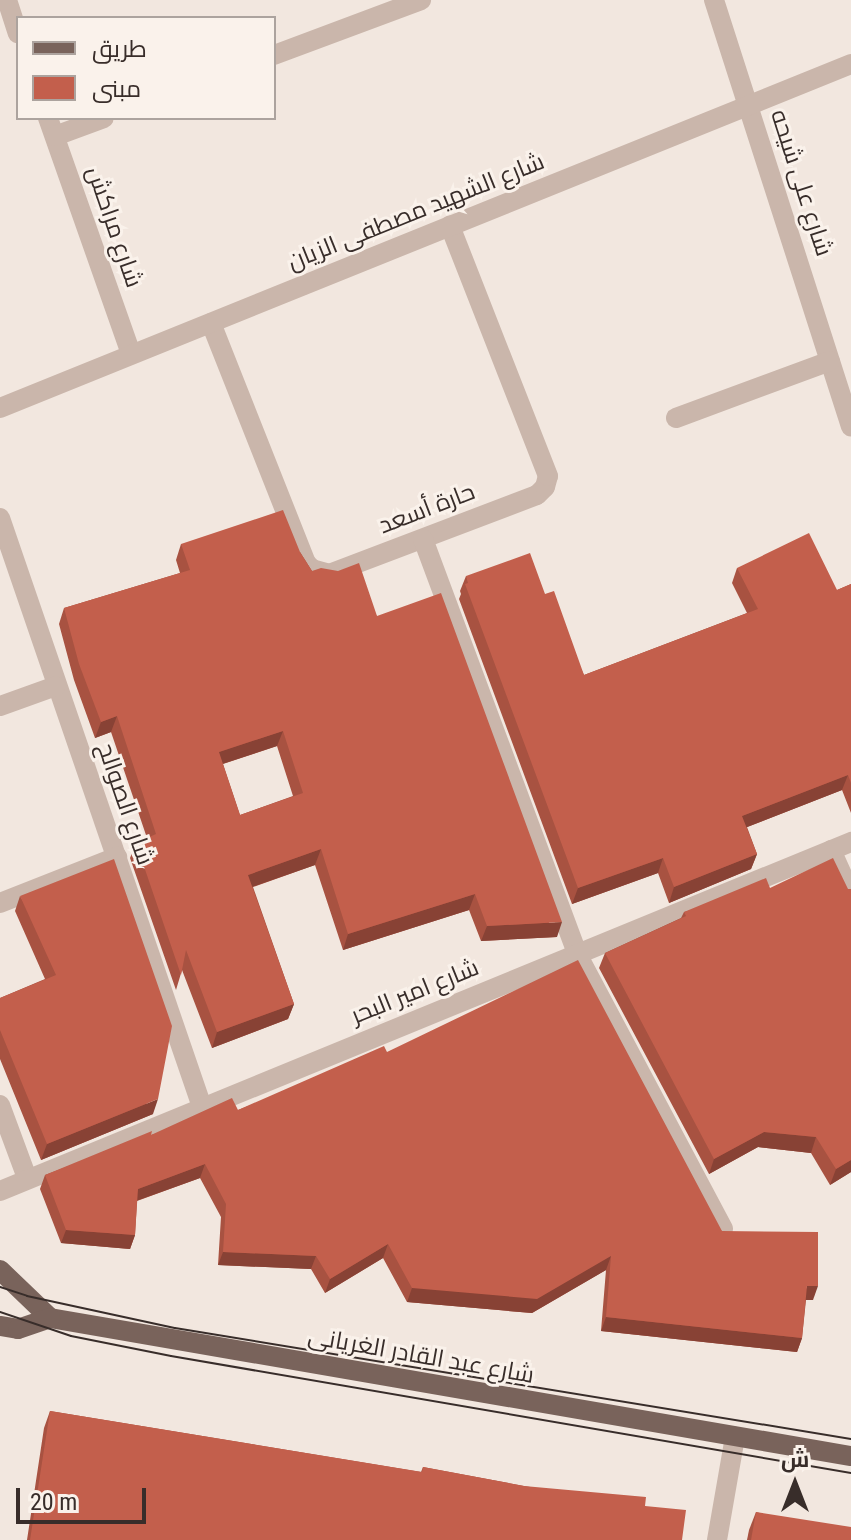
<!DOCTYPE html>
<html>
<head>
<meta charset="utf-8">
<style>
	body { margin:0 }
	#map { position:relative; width:851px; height:1540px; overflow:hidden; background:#f2e7df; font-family:"Roboto Condensed",Cairo,sans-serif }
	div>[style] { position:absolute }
	.minor>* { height:20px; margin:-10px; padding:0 10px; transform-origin:10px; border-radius:10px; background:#cab6ab }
	.major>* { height:20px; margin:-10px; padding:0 10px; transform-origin:10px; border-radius:10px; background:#79635b }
	.tram>* { height:2px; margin:-1px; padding:0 1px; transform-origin:1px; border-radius:1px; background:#382d2a }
	.wall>* { inset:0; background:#a85241 }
	.shaded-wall>* { inset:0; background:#884235 }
	.building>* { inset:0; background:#c35f4c }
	span { translate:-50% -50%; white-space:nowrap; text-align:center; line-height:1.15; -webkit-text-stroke:6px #faf2eb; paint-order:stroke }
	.street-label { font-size:24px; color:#382d2a }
	.legend { position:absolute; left:16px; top:16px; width:260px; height:104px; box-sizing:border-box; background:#faf2eb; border:2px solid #aca39e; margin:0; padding:10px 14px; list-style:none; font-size:24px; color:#382d2a }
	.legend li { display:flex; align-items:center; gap:16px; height:40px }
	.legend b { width:40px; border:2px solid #aca39e }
	.north { position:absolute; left:755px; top:1444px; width:80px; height:80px; -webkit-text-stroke:6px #faf2eb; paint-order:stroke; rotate:0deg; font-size:22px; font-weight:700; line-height:32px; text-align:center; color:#382d2a }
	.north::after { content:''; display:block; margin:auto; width:28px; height:36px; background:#382d2a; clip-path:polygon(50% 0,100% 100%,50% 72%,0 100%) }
	.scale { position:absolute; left:16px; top:1488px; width:130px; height:36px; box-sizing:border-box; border:4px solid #382d2a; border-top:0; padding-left:10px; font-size:24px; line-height:28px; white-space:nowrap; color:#382d2a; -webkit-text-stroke:6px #faf2eb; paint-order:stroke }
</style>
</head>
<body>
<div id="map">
	<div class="minor">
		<div style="left:7px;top:0;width:35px;rotate:72deg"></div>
		<div style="left:714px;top:0;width:448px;rotate:72.2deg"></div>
		<div style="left:274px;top:55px;width:157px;rotate:-20.5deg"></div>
		<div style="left:48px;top:118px;width:250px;rotate:70.6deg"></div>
		<div style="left:55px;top:136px;width:52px;rotate:-20.2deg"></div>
		<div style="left:211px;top:323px;width:258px;rotate:68.4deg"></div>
		<div style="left:306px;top:563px;width:8px;rotate:45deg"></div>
		<div style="left:312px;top:569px;width:18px;rotate:16deg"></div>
		<div style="left:329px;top:574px;width:222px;rotate:-20.8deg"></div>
		<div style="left:537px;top:495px;width:11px;rotate:-45deg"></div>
		<div style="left:545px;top:487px;width:11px;rotate:-75deg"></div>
		<div style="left:548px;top:476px;width:269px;rotate:-111.4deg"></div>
		<div style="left:0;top:408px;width:918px;rotate:-22.01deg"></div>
		<div style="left:676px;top:418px;width:164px;rotate:-20.3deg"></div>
		<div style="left:0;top:518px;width:623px;rotate:71.07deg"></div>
		<div style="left:423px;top:539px;width:443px;rotate:69.6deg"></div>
		<div style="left:577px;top:954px;width:311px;rotate:62deg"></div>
		<div style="left:0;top:706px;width:59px;rotate:-19.7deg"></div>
		<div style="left:831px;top:850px;width:48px;rotate:65.6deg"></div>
		<div style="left:0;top:903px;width:126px;rotate:-21.5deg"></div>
		<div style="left:0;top:1105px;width:78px;rotate:69.7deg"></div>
		<div style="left:0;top:1191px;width:920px;rotate:-22.3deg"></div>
		<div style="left:717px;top:1540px;width:105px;rotate:-80.1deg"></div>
	</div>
	<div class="major">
		<div style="left:0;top:1270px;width:69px;rotate:43.8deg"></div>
		<div style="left:50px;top:1318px;width:813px;rotate:9.78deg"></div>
		<div style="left:0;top:1326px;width:18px;rotate:9deg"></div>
		<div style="left:18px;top:1329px;width:34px;rotate:-19deg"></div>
	</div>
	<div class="tram">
		<div style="left:0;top:1287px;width:28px;rotate:18deg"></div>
		<div style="left:27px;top:1296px;width:151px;rotate:12.2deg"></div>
		<div style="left:175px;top:1328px;width:685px;rotate:9.32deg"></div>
		<div style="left:0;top:1312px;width:75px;rotate:18.7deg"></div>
		<div style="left:71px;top:1336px;width:102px;rotate:11.3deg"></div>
		<div style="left:171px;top:1356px;width:690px;rotate:9.76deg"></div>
	</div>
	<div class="wall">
		<div style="clip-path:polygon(evenodd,181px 544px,300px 552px,312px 571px,377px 616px,557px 937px,481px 941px,469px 910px,343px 950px,315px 865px,253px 887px,294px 1004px,288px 1019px,212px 1048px,182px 970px,176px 990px,130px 858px,136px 843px,147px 838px,111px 732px,95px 738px,74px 680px,59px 624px,64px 608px,180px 573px,176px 560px,181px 544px,277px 746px,293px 796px,240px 815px,223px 764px,277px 746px)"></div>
		<div style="clip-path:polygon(737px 568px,837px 590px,851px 584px,851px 813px,842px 790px,747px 827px,757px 854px,751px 869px,669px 903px,658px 873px,572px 904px,459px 599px,461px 594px,460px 591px,466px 576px,545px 594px,584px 675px,747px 613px,732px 583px)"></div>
		<div style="clip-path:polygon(770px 888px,851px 889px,851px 1172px,830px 1185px,811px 1153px,758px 1147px,709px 1174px,599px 968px,605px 953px,681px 918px,684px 912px)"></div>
		<div style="clip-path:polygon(20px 896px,153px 1114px,41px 1160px,0 1059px,0 998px,45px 979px,15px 911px)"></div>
		<div style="clip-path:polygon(387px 1052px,722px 1231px,813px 1300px,806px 1300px,802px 1338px,797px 1352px,601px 1331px,606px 1270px,532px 1313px,407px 1302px,383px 1258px,325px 1293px,311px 1269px,218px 1265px,221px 1217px,200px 1178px,137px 1201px,135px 1235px,130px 1249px,61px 1243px,40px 1189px,45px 1175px,151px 1135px,238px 1110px)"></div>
		<div style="clip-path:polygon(50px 1411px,421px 1472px,423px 1467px,524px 1486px,645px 1506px,682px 1540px,27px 1540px,44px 1428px)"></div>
		<div style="clip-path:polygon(756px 1512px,851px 1540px,747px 1540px,749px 1530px)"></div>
	</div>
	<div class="shaded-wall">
		<div style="clip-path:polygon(117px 716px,111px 732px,95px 738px,101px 722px)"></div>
		<div style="clip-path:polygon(283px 731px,277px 746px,213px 767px,219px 752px)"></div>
		<div style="clip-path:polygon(848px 775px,842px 790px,737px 831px,742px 816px)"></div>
		<div style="clip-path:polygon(321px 849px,315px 865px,243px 890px,248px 875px)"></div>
		<div style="clip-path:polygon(757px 854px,751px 869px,669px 903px,674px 887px)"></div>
		<div style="clip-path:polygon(663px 858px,658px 873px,572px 904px,578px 888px)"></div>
		<div style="clip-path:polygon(475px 894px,469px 910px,343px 950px,348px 934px)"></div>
		<div style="clip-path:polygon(562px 922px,557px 937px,481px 941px,487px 926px)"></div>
		<div style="clip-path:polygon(294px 1004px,288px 1019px,212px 1048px,217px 1032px)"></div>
		<div style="clip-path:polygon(158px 1099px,153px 1114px,41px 1160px,47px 1144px)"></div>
		<div style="clip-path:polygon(764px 1132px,816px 1137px,811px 1153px,758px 1147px,709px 1174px,714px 1159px)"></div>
		<div style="clip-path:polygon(851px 1160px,851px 1172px,830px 1185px,836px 1169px)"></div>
		<div style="clip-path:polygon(205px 1164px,200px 1178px,133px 1202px,138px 1189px)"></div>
		<div style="clip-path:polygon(66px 1230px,135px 1235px,130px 1249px,61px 1243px)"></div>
		<div style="clip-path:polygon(388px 1244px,383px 1258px,325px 1293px,330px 1279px)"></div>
		<div style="clip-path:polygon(223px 1252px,316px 1256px,311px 1269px,218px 1265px)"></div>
		<div style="clip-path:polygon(611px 1256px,606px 1270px,532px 1313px,407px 1302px,412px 1288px)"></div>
		<div style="clip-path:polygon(807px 1286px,818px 1286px,813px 1300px,802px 1300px)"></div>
		<div style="clip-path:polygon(606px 1317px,802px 1338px,797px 1352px,601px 1331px)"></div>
	</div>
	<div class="building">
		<div style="clip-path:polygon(evenodd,283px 510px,300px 552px,312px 571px,321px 568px,338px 571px,359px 563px,377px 616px,441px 593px,562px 922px,487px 926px,475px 894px,348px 934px,321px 849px,248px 875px,294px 1004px,217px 1032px,186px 950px,181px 975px,136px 843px,156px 834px,117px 716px,101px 722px,79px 664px,64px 608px,190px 570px,181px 544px,283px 510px,283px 731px,303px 793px,240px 815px,219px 752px,283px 731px)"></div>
		<div style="clip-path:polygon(809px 533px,837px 590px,851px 584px,851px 783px,848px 775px,742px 816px,757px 854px,674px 887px,663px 858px,578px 888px,465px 584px,468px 583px,466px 576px,530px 553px,545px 594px,554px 591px,584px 675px,758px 609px,737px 568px)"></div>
		<div style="clip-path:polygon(833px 858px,848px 889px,851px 889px,851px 1160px,836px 1169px,816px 1137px,764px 1132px,714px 1159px,605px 953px,686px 916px,684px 912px,766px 878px,770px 888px)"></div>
		<div style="clip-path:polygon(114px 859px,172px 1026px,158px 1099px,47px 1144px,0 1030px,0 998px,56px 975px,20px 896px)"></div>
		<div style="clip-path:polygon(578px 960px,722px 1231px,818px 1232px,818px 1286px,807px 1286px,802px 1338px,606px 1317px,611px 1256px,537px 1299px,412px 1288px,388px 1244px,330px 1279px,316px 1256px,223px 1252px,226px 1204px,205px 1164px,138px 1189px,135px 1235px,66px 1230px,45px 1175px,152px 1131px,151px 1135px,232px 1098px,238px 1110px,384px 1046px,387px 1052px)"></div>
		<div style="clip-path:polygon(50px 1411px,422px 1472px,423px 1467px,524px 1486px,646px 1497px,645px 1506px,686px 1510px,682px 1540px,30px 1540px)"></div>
		<div style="clip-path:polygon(756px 1512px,851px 1527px,851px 1540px,751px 1540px)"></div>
	</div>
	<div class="street-label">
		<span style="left:801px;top:183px;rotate:72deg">شارع على شيحه</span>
		<span style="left:416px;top:212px;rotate:-22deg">شارع الشهيد مصطفى الزيان</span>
		<span style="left:114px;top:227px;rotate:71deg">شارع مراكش</span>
		<span style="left:427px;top:509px;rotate:-21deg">حارة أسعد</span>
		<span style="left:125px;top:804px;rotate:71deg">شارع الصوالح</span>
		<span style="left:415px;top:992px;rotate:-22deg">شارع امير البحر</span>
		<span style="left:421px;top:1356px;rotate:10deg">شارع عبد القادر الغريانى</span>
	</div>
	<ul class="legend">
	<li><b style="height:10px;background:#79635b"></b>طريق</li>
	<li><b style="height:22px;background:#c35f4c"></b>مبنى</li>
	</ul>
	<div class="north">ش</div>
	<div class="scale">20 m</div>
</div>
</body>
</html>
